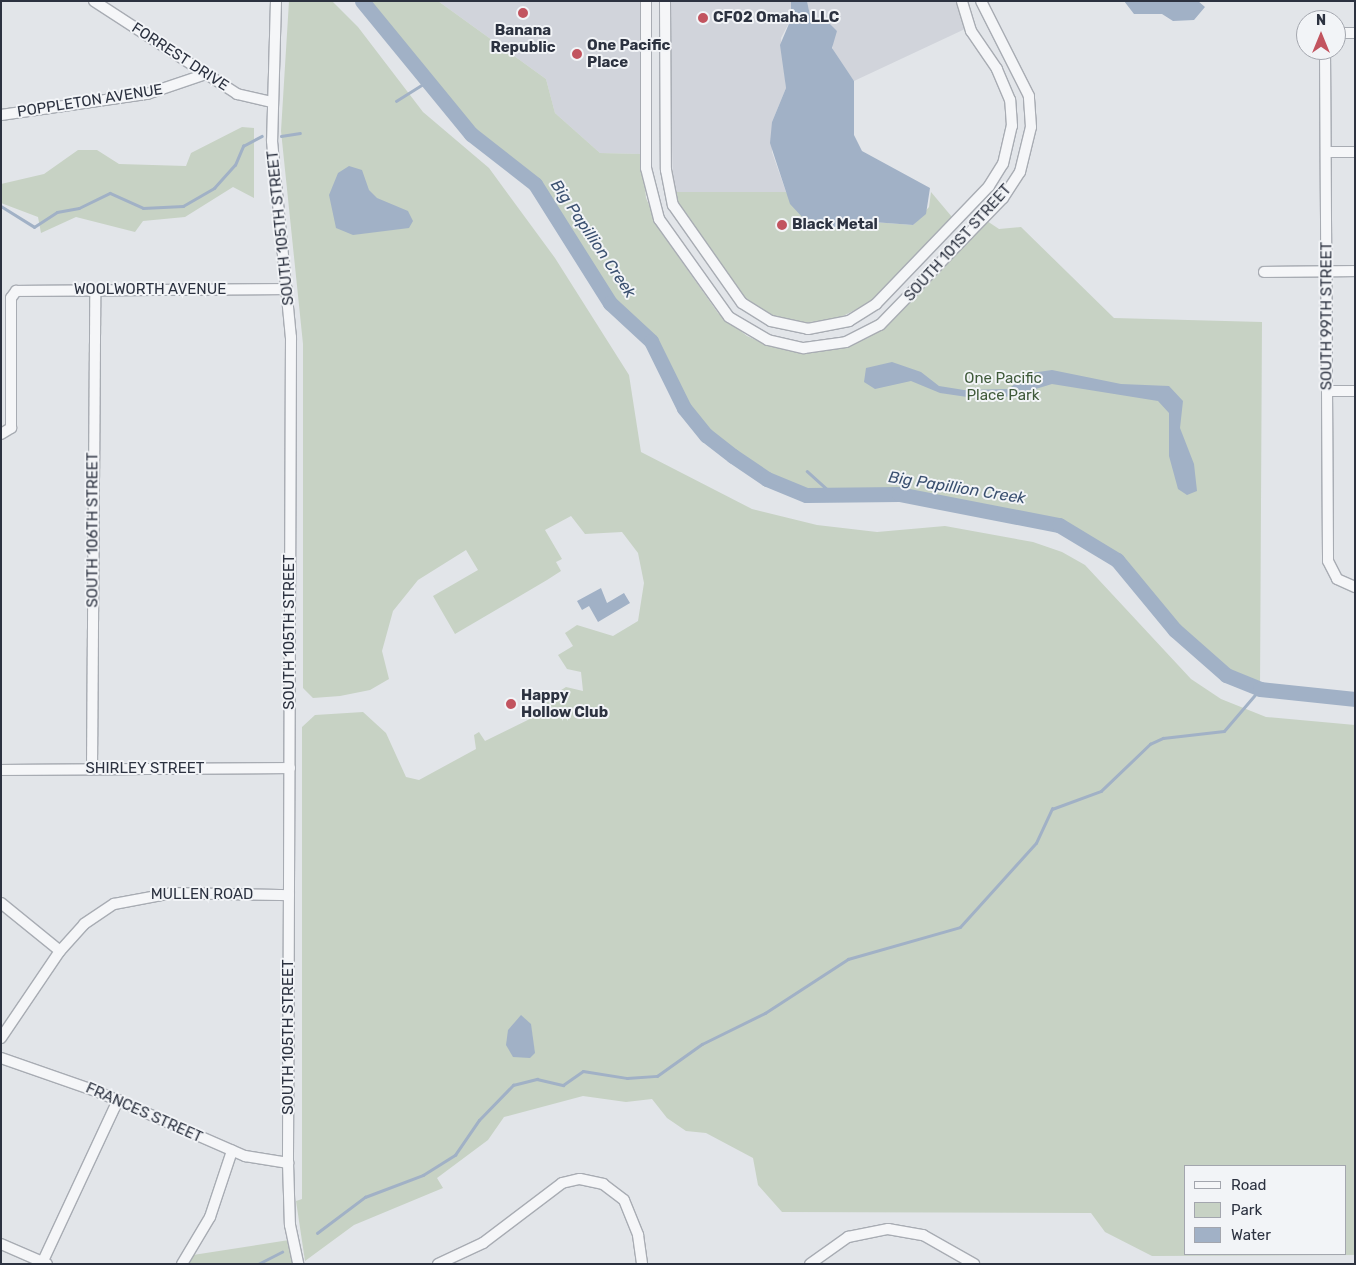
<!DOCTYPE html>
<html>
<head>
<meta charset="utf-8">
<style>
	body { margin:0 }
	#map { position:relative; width:1356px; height:1265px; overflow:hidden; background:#e2e5e9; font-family:Rubik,sans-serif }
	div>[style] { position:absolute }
	.built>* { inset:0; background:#d1d4db }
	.green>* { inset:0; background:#c7d2c4 }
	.water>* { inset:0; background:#a1b1c6 }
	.stream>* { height:2.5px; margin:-1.25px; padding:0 1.25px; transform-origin:1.25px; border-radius:1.25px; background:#a1b1c6 }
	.river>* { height:15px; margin:-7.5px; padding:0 7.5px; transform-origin:7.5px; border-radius:7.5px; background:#a1b1c6 }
	.roads { filter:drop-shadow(1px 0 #a8acb3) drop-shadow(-1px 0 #a8acb3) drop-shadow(0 1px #a8acb3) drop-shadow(0 -1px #a8acb3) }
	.minor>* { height:10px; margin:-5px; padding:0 5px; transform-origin:5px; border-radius:5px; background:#f5f6f8 }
	.dots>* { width:14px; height:14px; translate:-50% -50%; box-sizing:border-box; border:2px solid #f2f4f7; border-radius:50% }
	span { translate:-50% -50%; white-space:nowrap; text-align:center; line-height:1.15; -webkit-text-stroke:4px #f2f4f7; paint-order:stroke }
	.poi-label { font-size:15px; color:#2c3240; font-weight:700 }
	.left { translate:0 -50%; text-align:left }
	.street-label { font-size:15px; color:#2c3240 }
	.park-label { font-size:15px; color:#3f5a3a }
	.water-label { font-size:16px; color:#3a5070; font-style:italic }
	.frame { position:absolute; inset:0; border:2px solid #2c3240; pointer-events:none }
	.legend { position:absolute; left:1184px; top:1165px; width:162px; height:90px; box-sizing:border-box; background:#f2f4f7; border:1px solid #a3a6ae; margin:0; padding:6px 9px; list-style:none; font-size:15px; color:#2c3240 }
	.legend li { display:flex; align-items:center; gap:10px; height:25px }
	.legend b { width:25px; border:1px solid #a3a6ae }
	.north { position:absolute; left:1296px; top:10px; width:50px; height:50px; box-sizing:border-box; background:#f2f4f7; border:1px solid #a3a6ae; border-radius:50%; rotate:0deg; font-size:14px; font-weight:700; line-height:20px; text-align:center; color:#2c3240 }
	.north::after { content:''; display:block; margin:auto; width:18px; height:22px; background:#c2545f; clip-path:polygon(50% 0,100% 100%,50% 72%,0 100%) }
</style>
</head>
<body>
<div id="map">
	<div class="built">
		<div style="clip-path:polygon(438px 1px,641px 1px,642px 154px,600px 153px,555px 113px,546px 79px)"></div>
		<div style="clip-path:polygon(669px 1px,791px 1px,791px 19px,781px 38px,786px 88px,772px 122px,772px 152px,786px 192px,673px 192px)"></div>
		<div style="clip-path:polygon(807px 1px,956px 1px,965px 29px,854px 81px,833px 53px,832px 39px,837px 31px,811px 20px)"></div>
	</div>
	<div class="green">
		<div style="clip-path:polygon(evenodd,289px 1px,332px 1px,358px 27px,423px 112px,489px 168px,555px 258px,629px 375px,641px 452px,752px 509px,817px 525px,877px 532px,945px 526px,1033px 542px,1062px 552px,1085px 565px,1191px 679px,1221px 699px,1266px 717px,1355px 725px,1355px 1255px,1152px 1256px,1105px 1232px,1091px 1213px,782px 1212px,758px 1185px,753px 1158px,706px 1133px,686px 1131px,667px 1118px,652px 1099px,626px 1102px,583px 1096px,504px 1117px,488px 1140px,437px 1178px,443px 1188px,354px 1225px,305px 1261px,296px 1201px,302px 1199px,302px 727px,315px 715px,363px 712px,386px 733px,406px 777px,419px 780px,476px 749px,474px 735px,479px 732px,485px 741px,550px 709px,545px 700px,566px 687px,583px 691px,581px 672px,567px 669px,558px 655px,573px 646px,565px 633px,577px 625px,613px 636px,638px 621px,644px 583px,638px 553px,622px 532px,585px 534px,571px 516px,545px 530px,562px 559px,556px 562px,561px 571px,547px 580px,455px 634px,433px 596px,478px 570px,466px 550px,418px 580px,393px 611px,382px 651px,389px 679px,370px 690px,340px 696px,313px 698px,303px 688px,303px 344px,281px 131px,289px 1px,1185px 1166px,1345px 1166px,1345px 1254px,1185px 1254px,1185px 1166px)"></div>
		<div style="clip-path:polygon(362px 1px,438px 1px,546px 79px,555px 113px,600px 153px,642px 154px,646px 198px,661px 232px,718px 313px,747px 336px,770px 346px,815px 352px,868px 338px,890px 322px,987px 221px,999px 229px,1021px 227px,1114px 318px,1262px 322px,1260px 689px,1236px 680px,1208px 661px,1175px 630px,1117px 560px,1059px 525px,899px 494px,806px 495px,767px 479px,721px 447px,684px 408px,651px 341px,610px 303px,535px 184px,471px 134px)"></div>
		<div style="clip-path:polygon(242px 127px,254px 128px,254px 198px,233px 187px,185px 217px,143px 221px,135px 232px,76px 217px,41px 233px,38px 217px,1px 203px,1px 184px,44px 174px,78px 150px,97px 150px,119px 164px,186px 166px,191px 153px)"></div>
		<div style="clip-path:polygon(673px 192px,786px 192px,804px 219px,840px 229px,873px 222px,913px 225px,929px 207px,931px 192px,952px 217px,869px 303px,835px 320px,797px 323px,767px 314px,747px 301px,683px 216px)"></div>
		<div style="clip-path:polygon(289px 1240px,293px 1264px,188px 1264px,193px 1255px)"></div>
	</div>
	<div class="water">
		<div style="clip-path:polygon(791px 1px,807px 1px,811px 20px,827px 21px,837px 31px,832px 48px,854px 81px,854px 135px,862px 151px,930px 188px,926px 214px,913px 225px,873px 222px,826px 228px,804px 219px,790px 204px,770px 143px,772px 122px,786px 88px,780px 45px,791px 19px)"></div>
		<div style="clip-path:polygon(1124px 1px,1198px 1px,1205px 7px,1194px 20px,1173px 21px,1162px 14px,1134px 14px)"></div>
		<div style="clip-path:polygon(349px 166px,362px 170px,369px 190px,377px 198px,408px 211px,413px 221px,409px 228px,353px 235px,336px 228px,329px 195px,338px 173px)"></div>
		<div style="clip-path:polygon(892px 362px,921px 372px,939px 386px,964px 390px,1008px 389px,1031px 373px,1052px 370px,1121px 384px,1169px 386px,1183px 401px,1180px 428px,1194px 464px,1197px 491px,1187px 495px,1178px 489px,1169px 456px,1169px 413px,1158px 401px,1052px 384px,1013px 396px,981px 399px,940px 393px,911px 381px,875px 389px,864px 382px,866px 368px)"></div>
		<div style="clip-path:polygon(601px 588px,607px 603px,624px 593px,630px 603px,598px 622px,589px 606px,582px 610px,577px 601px)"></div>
		<div style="clip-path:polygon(521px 1015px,531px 1024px,535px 1053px,530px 1058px,513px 1057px,506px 1045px,508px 1030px)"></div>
	</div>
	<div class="stream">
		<div style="left:396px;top:101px;width:38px;rotate:-32deg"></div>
		<div style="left:281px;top:136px;width:19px;rotate:-9deg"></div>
		<div style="left:1px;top:206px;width:39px;rotate:32deg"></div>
		<div style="left:34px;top:227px;width:27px;rotate:-33deg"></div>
		<div style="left:57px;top:212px;width:22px;rotate:-10deg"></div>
		<div style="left:79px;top:208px;width:34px;rotate:-26deg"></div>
		<div style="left:110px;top:193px;width:36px;rotate:24deg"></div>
		<div style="left:143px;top:208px;width:40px;rotate:-2.9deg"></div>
		<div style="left:183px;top:206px;width:36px;rotate:-30deg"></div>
		<div style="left:214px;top:188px;width:31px;rotate:-48deg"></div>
		<div style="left:235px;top:165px;width:21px;rotate:-67deg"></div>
		<div style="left:243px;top:146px;width:21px;rotate:-28deg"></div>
		<div style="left:807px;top:471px;width:40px;rotate:42deg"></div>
		<div style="left:317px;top:1233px;width:60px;rotate:-36.9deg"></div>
		<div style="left:365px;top:1197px;width:62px;rotate:-20.8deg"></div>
		<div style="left:423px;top:1175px;width:38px;rotate:-32deg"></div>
		<div style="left:455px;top:1155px;width:42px;rotate:-55.6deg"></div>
		<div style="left:479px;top:1120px;width:49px;rotate:-45.8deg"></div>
		<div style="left:513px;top:1085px;width:25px;rotate:-14deg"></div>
		<div style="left:537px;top:1079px;width:27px;rotate:13deg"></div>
		<div style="left:563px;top:1085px;width:24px;rotate:-35deg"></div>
		<div style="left:583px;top:1071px;width:45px;rotate:9deg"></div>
		<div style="left:627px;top:1078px;width:30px;rotate:-4deg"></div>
		<div style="left:657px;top:1076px;width:55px;rotate:-35.4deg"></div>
		<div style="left:702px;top:1044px;width:70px;rotate:-26.2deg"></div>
		<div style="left:765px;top:1013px;width:99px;rotate:-33deg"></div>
		<div style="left:848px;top:959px;width:116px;rotate:-15.9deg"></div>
		<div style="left:960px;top:927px;width:113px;rotate:-47.9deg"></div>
		<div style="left:1036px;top:843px;width:38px;rotate:-65deg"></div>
		<div style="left:1052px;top:809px;width:52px;rotate:-20.2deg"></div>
		<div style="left:1101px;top:791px;width:68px;rotate:-43.8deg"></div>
		<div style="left:1150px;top:744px;width:14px;rotate:-25deg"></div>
		<div style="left:1163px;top:738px;width:61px;rotate:-6.5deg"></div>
		<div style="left:1224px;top:731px;width:55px;rotate:-49.4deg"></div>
		<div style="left:258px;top:1264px;width:27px;rotate:-27deg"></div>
	</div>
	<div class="river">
		<div style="left:362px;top:1px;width:172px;rotate:50.7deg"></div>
		<div style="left:471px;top:134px;width:81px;rotate:38deg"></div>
		<div style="left:535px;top:184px;width:141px;rotate:57.8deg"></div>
		<div style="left:610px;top:303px;width:56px;rotate:42.8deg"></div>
		<div style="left:651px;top:341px;width:75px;rotate:63.8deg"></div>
		<div style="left:684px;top:408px;width:35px;rotate:51deg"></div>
		<div style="left:706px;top:435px;width:34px;rotate:38deg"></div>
		<div style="left:733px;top:456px;width:41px;rotate:34.1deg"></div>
		<div style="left:767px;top:479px;width:42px;rotate:22.3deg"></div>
		<div style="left:806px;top:495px;width:93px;rotate:-0.6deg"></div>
		<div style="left:899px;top:494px;width:163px;rotate:11deg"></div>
		<div style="left:1059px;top:525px;width:68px;rotate:31.1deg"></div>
		<div style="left:1117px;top:560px;width:91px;rotate:50.4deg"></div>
		<div style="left:1175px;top:630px;width:68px;rotate:41.4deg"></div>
		<div style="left:1226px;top:675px;width:37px;rotate:22deg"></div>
		<div style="left:1260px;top:689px;width:96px;rotate:6deg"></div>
	</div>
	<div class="roads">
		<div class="minor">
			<div style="left:94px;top:1px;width:171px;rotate:33deg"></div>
			<div style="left:237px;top:94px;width:35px;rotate:13deg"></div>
			<div style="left:276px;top:1px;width:140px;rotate:91.6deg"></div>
			<div style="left:272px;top:141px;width:197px;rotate:84.5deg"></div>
			<div style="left:291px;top:337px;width:826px;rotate:90.21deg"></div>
			<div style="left:288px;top:1163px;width:62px;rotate:88.2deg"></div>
			<div style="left:290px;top:1225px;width:40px;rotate:78deg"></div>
			<div style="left:646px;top:1px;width:167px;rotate:90deg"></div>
			<div style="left:646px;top:168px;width:53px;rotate:75.7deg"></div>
			<div style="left:659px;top:219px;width:120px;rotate:54.5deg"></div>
			<div style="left:729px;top:317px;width:45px;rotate:30.5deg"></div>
			<div style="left:768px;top:340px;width:37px;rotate:13deg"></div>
			<div style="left:804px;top:348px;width:42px;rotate:-8.1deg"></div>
			<div style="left:846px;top:342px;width:38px;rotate:-27deg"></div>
			<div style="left:880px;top:325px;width:177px;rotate:-45.9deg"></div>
			<div style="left:1003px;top:198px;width:31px;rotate:-57deg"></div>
			<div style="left:1020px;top:172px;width:46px;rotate:-76.3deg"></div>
			<div style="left:1031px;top:127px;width:31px;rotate:-94deg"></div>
			<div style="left:1029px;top:96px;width:106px;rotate:-116.8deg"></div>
			<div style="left:665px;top:1px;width:169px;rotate:89.7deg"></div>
			<div style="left:666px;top:170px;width:36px;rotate:79deg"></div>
			<div style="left:673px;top:205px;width:120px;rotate:54.9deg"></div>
			<div style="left:742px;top:303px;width:34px;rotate:32deg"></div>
			<div style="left:771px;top:321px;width:38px;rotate:12deg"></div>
			<div style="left:808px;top:329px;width:42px;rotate:-11deg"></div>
			<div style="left:849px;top:321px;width:32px;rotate:-32deg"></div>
			<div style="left:876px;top:304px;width:163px;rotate:-46.2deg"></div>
			<div style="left:989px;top:186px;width:26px;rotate:-58deg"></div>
			<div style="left:1003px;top:164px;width:39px;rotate:-77deg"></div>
			<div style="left:1012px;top:126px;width:26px;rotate:-94deg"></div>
			<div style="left:1010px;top:100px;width:34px;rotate:-113deg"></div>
			<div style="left:997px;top:69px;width:46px;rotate:-124.4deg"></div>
			<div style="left:971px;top:31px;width:31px;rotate:-107deg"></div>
			<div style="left:1336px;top:33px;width:19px"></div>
			<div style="left:1325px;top:50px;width:511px;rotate:89.66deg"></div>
			<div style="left:1328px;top:561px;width:20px;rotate:63deg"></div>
			<div style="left:1337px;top:579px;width:20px;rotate:24deg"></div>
			<div style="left:1px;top:115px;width:148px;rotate:-8.2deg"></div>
			<div style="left:147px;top:94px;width:62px;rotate:-18.7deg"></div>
			<div style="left:1326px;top:152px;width:29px"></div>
			<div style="left:1264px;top:272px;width:91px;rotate:-0.6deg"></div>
			<div style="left:1327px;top:391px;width:28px"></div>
			<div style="left:1px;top:434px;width:12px;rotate:-31deg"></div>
			<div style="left:11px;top:428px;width:130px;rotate:-90deg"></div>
			<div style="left:11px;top:298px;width:9px;rotate:-54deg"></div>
			<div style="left:16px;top:291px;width:271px;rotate:-0.4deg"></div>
			<div style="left:92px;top:769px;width:479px;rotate:-89.6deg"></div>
			<div style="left:1px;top:770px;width:289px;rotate:-0.4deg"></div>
			<div style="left:1px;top:903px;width:76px;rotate:39.1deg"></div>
			<div style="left:1px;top:1038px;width:105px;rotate:-55.9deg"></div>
			<div style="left:60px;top:951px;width:36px;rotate:-48deg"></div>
			<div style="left:84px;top:924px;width:36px;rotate:-34deg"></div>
			<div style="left:114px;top:904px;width:59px;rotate:-10.7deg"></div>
			<div style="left:172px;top:893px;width:117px;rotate:1deg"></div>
			<div style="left:1px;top:1058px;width:101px;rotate:19.2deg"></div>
			<div style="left:96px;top:1091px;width:163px;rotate:23.6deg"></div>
			<div style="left:245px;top:1156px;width:44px;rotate:9.2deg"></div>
			<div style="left:1px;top:1244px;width:50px;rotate:23.5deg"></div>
			<div style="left:43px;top:1261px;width:178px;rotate:-65deg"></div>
			<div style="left:182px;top:1264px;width:55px;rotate:-59.2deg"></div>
			<div style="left:210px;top:1217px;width:70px;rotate:-71.6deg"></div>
			<div style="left:438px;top:1264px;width:50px;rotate:-25deg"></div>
			<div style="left:483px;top:1243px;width:99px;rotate:-37.2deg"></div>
			<div style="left:562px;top:1183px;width:18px;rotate:-13deg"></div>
			<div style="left:580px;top:1179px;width:24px;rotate:12deg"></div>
			<div style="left:603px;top:1184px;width:26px;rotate:37deg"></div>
			<div style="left:624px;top:1200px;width:38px;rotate:68deg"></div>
			<div style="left:638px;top:1235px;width:29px;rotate:82deg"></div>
			<div style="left:810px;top:1264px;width:47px;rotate:-35.4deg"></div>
			<div style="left:848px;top:1237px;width:41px;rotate:-11.3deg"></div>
			<div style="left:888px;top:1229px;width:36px;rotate:10deg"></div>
			<div style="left:923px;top:1235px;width:59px;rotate:29.6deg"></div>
		</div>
	</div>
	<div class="dots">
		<div style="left:523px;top:13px;background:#c2545f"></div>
		<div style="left:703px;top:18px;background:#c2545f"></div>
		<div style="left:577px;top:54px;background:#c2545f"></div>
		<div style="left:782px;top:225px;background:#c2545f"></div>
		<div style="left:511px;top:704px;background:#c2545f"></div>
	</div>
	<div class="poi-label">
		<span class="left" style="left:713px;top:18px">CF02 Omaha LLC</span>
		<span style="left:523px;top:39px">Banana<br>Republic</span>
		<span class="left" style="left:587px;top:54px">One Pacific<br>Place</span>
		<span class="left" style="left:792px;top:225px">Black Metal</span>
		<span class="left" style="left:521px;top:704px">Happy<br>Hollow Club</span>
	</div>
	<div class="street-label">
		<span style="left:180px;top:57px;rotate:33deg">FORREST DRIVE</span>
		<span style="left:90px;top:101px;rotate:-9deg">POPPLETON AVENUE</span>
		<span style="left:281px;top:228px;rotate:-96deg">SOUTH 105TH STREET</span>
		<span style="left:958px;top:243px;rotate:-48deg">SOUTH 101ST STREET</span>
		<span style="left:150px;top:290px">WOOLWORTH AVENUE</span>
		<span style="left:1327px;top:316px;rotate:-90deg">SOUTH 99TH STREET</span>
		<span style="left:93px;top:530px;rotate:-90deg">SOUTH 106TH STREET</span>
		<span style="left:290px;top:632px;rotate:-90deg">SOUTH 105TH STREET</span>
		<span style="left:145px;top:769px">SHIRLEY STREET</span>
		<span style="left:202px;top:895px">MULLEN ROAD</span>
		<span style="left:289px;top:1037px;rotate:-90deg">SOUTH 105TH STREET</span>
		<span style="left:144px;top:1113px;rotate:24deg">FRANCES STREET</span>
	</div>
	<div class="park-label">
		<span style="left:1003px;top:387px">One Pacific<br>Place Park</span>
	</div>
	<div class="water-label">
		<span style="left:593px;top:239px;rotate:56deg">Big Papillion Creek</span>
		<span style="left:957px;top:488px;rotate:9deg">Big Papillion Creek</span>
	</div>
	<div class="frame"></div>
	<ul class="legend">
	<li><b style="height:6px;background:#f5f6f8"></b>Road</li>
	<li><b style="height:14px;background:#c7d2c4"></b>Park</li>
	<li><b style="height:14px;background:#a1b1c6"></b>Water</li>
	</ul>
	<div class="north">N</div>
</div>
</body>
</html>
